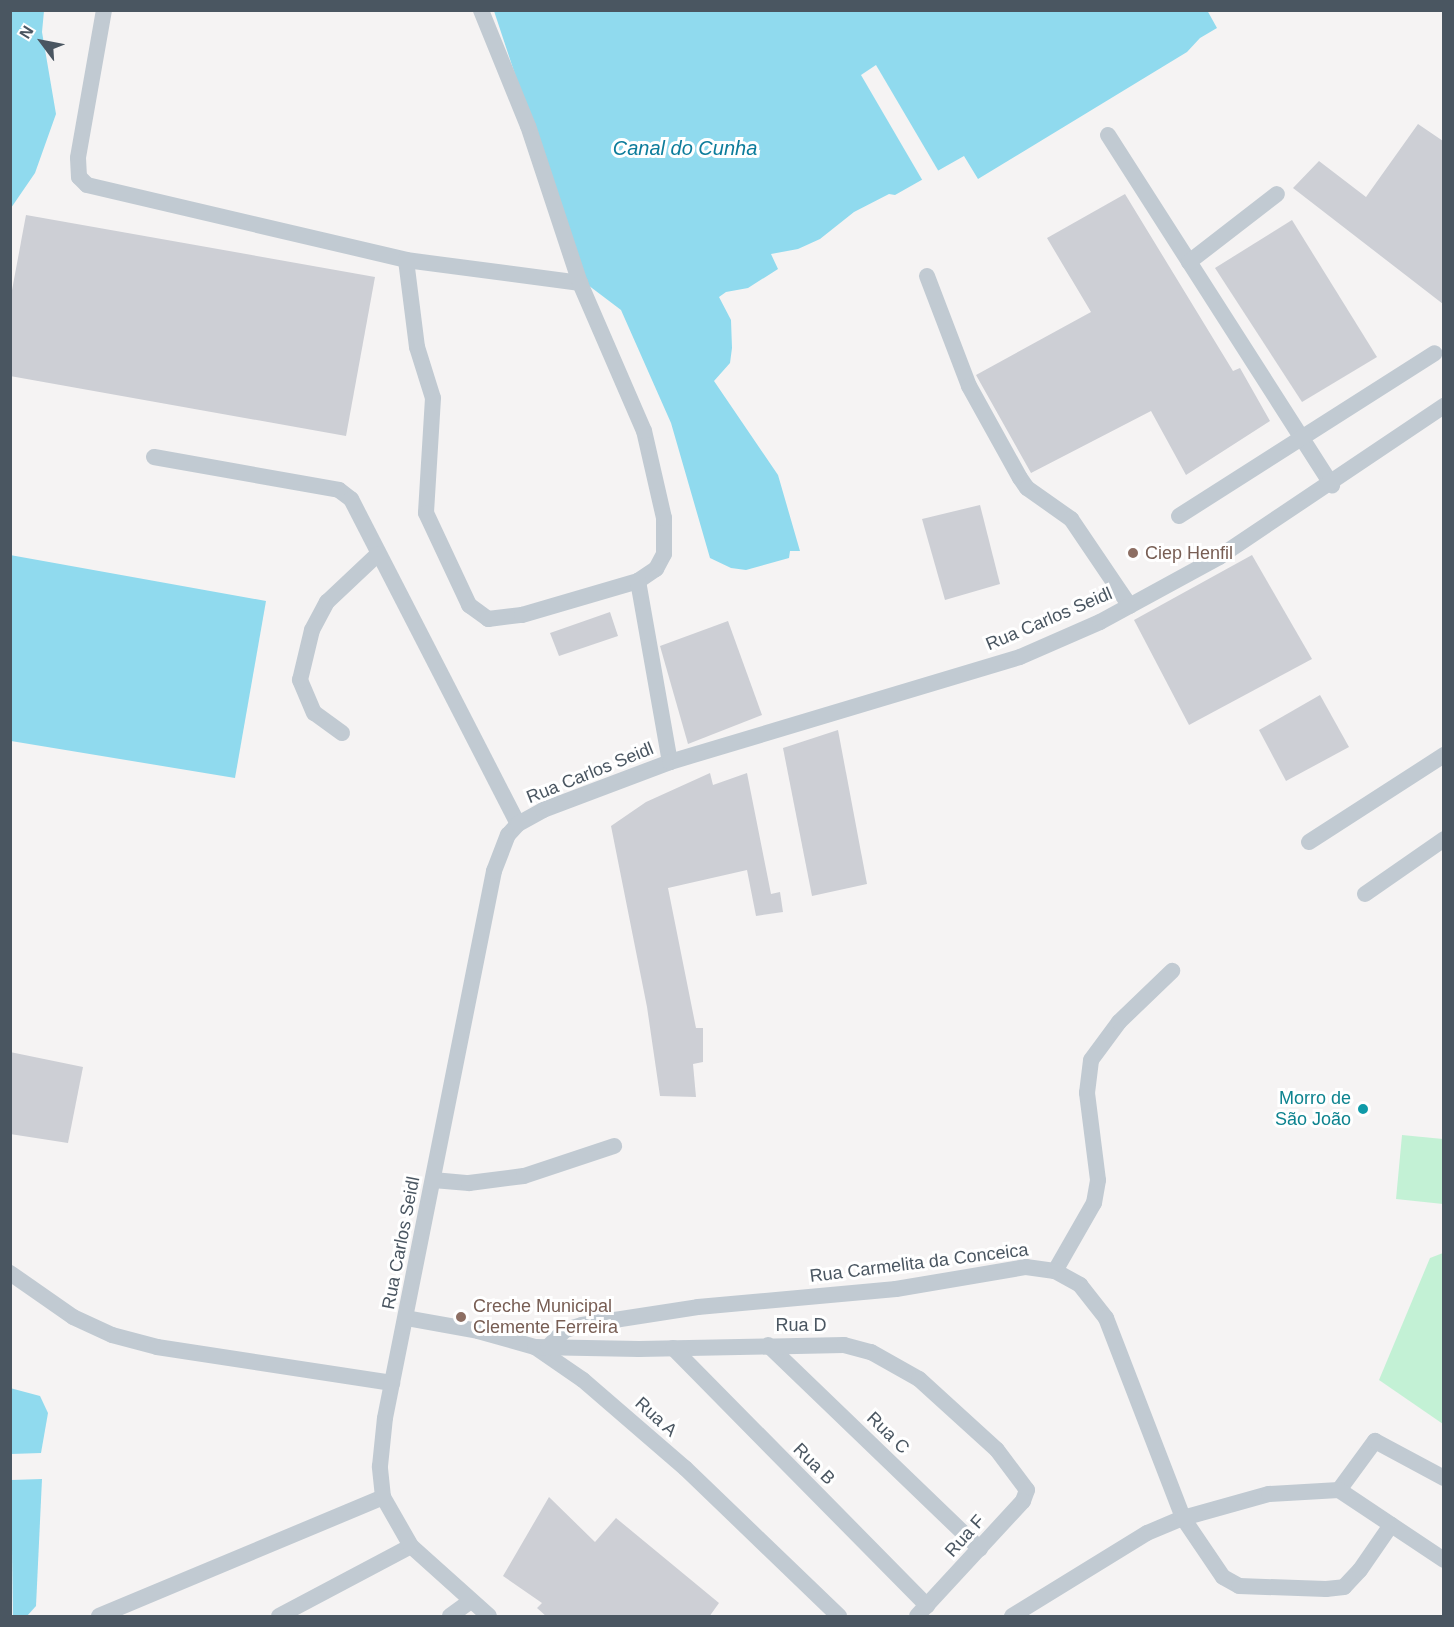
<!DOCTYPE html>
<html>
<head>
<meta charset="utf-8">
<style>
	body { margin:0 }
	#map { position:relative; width:1454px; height:1627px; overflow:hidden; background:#f5f3f3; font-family:Arial,sans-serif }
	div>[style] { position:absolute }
	.green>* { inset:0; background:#c3f1d5 }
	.water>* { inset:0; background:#90daee }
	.pier>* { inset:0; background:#f5f3f3 }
	.building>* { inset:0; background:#cdcfd5 }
	.minor>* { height:16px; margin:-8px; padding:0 8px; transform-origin:8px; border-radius:8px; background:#c1cad2 }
	.dots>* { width:16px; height:16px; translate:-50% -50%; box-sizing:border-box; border:3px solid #fff; border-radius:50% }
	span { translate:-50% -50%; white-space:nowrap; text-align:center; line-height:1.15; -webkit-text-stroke:6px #fff; paint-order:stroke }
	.education-label { font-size:18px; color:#785e54 }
	.left { translate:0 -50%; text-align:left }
	.street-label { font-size:18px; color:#4a5661 }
	.culture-label { font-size:18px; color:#0d838f }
	.right { translate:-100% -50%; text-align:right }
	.water-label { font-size:20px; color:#0c7c9b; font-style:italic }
	.frame { position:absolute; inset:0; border:12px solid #4a5661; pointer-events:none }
	.north { position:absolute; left:12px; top:12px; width:60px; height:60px; -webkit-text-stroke:4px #fff; paint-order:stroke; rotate:302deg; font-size:16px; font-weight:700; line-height:24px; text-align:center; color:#4a5661 }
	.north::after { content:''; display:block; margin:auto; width:21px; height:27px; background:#4a5661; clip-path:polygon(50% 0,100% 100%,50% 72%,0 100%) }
</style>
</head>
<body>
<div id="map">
	<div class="green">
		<div style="clip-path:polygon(1402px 1135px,1443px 1139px,1443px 1204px,1396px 1199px)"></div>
		<div style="clip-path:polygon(1443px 1253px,1443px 1424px,1379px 1380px,1430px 1258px)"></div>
	</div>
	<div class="water">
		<div style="clip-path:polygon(11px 10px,44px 11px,42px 32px,56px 114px,35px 173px,11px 208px)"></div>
		<div style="clip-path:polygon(1207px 10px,1217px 28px,1200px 38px,1187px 52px,978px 179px,964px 156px,895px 195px,889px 194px,854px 212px,820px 239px,798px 249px,771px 254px,778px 269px,748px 288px,726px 292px,719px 297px,731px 320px,732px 348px,730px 363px,714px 381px,778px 475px,800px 551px,790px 551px,789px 558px,746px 570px,731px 568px,710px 558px,671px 423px,621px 310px,584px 282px,494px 11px)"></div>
		<div style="clip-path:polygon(10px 555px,266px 601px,235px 778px,11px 741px)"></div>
		<div style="clip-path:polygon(10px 1388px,40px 1396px,48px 1413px,41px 1453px,11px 1454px)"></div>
		<div style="clip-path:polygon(42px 1479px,36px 1606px,27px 1616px,13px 1616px,11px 1480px)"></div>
	</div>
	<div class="pier">
		<div style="clip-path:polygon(876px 65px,939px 172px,924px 183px,861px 75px)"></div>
	</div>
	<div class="building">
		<div style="clip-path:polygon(1418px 124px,1443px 141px,1443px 304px,1293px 188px,1319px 161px,1366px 197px)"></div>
		<div style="clip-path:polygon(1125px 194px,1233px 371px,1240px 368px,1270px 421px,1186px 475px,1151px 411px,1031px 473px,976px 375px,1091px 312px,1047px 238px)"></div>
		<div style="clip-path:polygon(26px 215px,375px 277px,346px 436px,10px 376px,10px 301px)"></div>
		<div style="clip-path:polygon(1292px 220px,1377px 357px,1302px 402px,1215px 268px)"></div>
		<div style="clip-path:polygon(980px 505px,1000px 584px,945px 600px,922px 519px)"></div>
		<div style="clip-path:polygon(1252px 555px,1312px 659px,1189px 725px,1134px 620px)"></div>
		<div style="clip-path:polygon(610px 612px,618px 636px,559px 656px,550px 633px)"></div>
		<div style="clip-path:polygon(728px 621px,762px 715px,688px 744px,660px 646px)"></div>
		<div style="clip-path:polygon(1320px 695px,1349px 747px,1286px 781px,1259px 730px)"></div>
		<div style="clip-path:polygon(838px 730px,867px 884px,812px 896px,783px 748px)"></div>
		<div style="clip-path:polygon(710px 773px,713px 785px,747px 773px,771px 894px,780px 892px,783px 912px,756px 916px,747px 870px,668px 888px,696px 1028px,703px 1028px,703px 1062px,693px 1064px,696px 1097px,660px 1096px,647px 1007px,611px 826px,646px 802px)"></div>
		<div style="clip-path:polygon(10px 1052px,83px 1067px,68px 1143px,10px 1134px)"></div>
		<div style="clip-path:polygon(549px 1497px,595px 1542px,616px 1518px,719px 1603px,709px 1617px,547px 1617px,537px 1608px,542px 1603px,503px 1576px)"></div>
	</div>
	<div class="minor">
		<div style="left:104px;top:10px;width:150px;rotate:100deg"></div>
		<div style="left:78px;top:158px;width:19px;rotate:87deg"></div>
		<div style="left:79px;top:177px;width:11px;rotate:45deg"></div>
		<div style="left:87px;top:185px;width:328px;rotate:13.2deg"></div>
		<div style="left:406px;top:260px;width:176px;rotate:7.5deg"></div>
		<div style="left:580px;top:283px;width:165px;rotate:-108.3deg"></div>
		<div style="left:528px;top:126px;width:125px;rotate:-112.1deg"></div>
		<div style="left:1108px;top:135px;width:416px;rotate:57.4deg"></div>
		<div style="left:406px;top:260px;width:88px;rotate:82.8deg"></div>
		<div style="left:417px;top:347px;width:53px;rotate:72.6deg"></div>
		<div style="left:433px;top:398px;width:115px;rotate:93.5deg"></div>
		<div style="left:426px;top:513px;width:102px;rotate:64.9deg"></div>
		<div style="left:469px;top:605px;width:24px;rotate:36deg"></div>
		<div style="left:488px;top:619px;width:34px;rotate:-7deg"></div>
		<div style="left:522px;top:615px;width:121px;rotate:-16.3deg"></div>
		<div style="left:638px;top:581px;width:22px;rotate:-34deg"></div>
		<div style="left:656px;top:569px;width:17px;rotate:-62deg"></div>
		<div style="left:664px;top:554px;width:36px;rotate:-90deg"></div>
		<div style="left:664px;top:518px;width:89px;rotate:-102.9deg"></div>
		<div style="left:644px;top:431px;width:161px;rotate:-113.4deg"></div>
		<div style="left:1189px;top:262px;width:111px;rotate:-37.7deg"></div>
		<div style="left:927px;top:276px;width:118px;rotate:69.1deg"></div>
		<div style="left:969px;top:386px;width:105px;rotate:61deg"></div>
		<div style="left:1020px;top:478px;width:12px;rotate:55deg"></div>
		<div style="left:1027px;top:488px;width:54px;rotate:35.2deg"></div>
		<div style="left:1071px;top:519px;width:105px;rotate:55.9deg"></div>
		<div style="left:154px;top:457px;width:188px;rotate:10.1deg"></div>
		<div style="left:339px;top:490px;width:15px;rotate:37deg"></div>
		<div style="left:351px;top:499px;width:365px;rotate:62.8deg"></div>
		<div style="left:1179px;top:516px;width:303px;rotate:-32.5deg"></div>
		<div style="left:638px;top:581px;width:184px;rotate:80deg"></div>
		<div style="left:342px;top:733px;width:34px;rotate:-144deg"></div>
		<div style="left:314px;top:713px;width:36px;rotate:-113deg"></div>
		<div style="left:300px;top:680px;width:51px;rotate:-76.5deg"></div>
		<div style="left:312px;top:630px;width:32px;rotate:-62deg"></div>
		<div style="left:327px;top:602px;width:70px;rotate:-43.3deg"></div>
		<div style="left:1309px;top:842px;width:161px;rotate:-32.8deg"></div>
		<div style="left:1365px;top:894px;width:96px;rotate:-34.8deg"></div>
		<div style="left:433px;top:1180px;width:36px;rotate:5deg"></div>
		<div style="left:469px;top:1183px;width:55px;rotate:-7.3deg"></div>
		<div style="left:524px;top:1176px;width:95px;rotate:-18.4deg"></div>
		<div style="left:1055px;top:1271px;width:78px;rotate:-60.2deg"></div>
		<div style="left:1094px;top:1203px;width:23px;rotate:-80deg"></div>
		<div style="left:1098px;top:1180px;width:88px;rotate:-97.2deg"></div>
		<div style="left:1087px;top:1093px;width:33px;rotate:-83deg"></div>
		<div style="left:1091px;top:1060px;width:47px;rotate:-53.6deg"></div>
		<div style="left:1119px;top:1022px;width:74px;rotate:-43.9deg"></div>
		<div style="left:10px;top:1273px;width:77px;rotate:34.9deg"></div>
		<div style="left:73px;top:1317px;width:43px;rotate:24.8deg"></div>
		<div style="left:112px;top:1335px;width:47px;rotate:14.9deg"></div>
		<div style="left:157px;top:1347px;width:238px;rotate:8.7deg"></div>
		<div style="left:406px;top:1318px;width:73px;rotate:10.2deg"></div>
		<div style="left:478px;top:1331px;width:59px;rotate:15.7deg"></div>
		<div style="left:535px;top:1347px;width:58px;rotate:34.5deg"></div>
		<div style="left:583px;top:1380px;width:135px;rotate:40.8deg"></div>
		<div style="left:685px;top:1468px;width:214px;rotate:43.9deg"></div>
		<div style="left:768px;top:1345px;width:294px;rotate:43.9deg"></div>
		<div style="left:535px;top:1347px;width:104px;rotate:1.1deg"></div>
		<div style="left:639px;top:1349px;width:205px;rotate:-1.1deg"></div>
		<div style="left:844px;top:1345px;width:28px;rotate:15deg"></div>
		<div style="left:871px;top:1352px;width:55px;rotate:29.4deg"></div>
		<div style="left:919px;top:1379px;width:105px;rotate:42.3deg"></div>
		<div style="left:997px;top:1450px;width:50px;rotate:53.1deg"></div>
		<div style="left:1027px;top:1490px;width:12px;rotate:110deg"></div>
		<div style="left:1023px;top:1501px;width:156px;rotate:132.7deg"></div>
		<div style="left:548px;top:1347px;width:24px;rotate:-45deg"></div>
		<div style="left:565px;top:1330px;width:18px;rotate:-16deg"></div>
		<div style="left:582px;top:1325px;width:117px;rotate:-8.8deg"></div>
		<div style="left:698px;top:1307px;width:199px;rotate:-5.2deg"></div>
		<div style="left:896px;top:1289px;width:132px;rotate:-9.6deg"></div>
		<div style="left:1026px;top:1267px;width:29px;rotate:8deg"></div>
		<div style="left:1055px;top:1271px;width:29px;rotate:29deg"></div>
		<div style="left:1080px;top:1285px;width:42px;rotate:51.8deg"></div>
		<div style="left:1106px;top:1318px;width:214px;rotate:68.9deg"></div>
		<div style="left:1183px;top:1518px;width:71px;rotate:55.9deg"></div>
		<div style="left:1223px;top:1577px;width:18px;rotate:29deg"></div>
		<div style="left:1239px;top:1586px;width:87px;rotate:2deg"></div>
		<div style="left:1326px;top:1589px;width:18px;rotate:-6deg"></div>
		<div style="left:1344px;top:1587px;width:23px;rotate:-47deg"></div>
		<div style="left:1360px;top:1570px;width:55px;rotate:-55.4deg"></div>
		<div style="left:673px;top:1348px;width:362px;rotate:45.4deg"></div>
		<div style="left:1339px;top:1490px;width:61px;rotate:-53.7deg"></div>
		<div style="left:1375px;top:1441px;width:78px;rotate:28.2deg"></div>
		<div style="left:99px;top:1616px;width:308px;rotate:-22.7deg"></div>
		<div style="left:279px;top:1616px;width:149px;rotate:-27.9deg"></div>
		<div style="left:450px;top:1616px;width:26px;rotate:-36deg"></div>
		<div style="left:489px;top:1616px;width:105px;rotate:-138.1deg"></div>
		<div style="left:411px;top:1546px;width:56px;rotate:-119.7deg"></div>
		<div style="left:383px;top:1497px;width:31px;rotate:-96deg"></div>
		<div style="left:380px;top:1466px;width:48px;rotate:-84.1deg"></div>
		<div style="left:385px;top:1418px;width:558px;rotate:-78.73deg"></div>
		<div style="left:494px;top:871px;width:39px;rotate:-69deg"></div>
		<div style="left:508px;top:835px;width:15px;rotate:-48deg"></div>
		<div style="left:518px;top:824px;width:29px;rotate:-29deg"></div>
		<div style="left:543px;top:810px;width:136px;rotate:-20.7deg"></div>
		<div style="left:670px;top:762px;width:365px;rotate:-16.7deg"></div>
		<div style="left:1020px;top:657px;width:87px;rotate:-23.6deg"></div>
		<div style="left:1100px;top:622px;width:136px;rotate:-28.6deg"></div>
		<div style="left:1219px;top:557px;width:271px;rotate:-33.9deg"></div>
		<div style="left:1012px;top:1616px;width:158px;rotate:-31.6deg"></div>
		<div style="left:1147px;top:1533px;width:39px;rotate:-23deg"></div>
		<div style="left:1183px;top:1518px;width:89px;rotate:-15.6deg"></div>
		<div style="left:1269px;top:1494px;width:70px;rotate:-3.3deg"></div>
		<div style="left:1339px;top:1490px;width:126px;rotate:33.7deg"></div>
	</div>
	<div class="dots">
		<div style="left:1133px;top:553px;background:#8d6e63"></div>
		<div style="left:1363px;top:1109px;background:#0f9aa8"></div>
		<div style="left:461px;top:1317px;background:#8d6e63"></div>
	</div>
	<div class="education-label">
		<span class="left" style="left:1145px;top:553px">Ciep Henfil</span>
		<span class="left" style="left:473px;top:1317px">Creche Municipal<br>Clemente Ferreira</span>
	</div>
	<div class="street-label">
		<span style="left:1049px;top:619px;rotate:-23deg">Rua Carlos Seidl</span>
		<span style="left:590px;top:773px;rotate:-22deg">Rua Carlos Seidl</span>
		<span style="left:401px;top:1243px;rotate:-79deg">Rua Carlos Seidl</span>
		<span style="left:919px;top:1263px;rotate:-7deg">Rua Carmelita da Conceica</span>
		<span style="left:801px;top:1325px">Rua D</span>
		<span style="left:656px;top:1417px;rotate:42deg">Rua A</span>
		<span style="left:888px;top:1433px;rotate:44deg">Rua C</span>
		<span style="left:814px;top:1464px;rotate:45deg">Rua B</span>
		<span style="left:965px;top:1536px;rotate:-48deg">Rua F</span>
	</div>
	<div class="culture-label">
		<span class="right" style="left:1351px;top:1109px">Morro de<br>São João</span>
	</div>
	<div class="water-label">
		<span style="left:685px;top:148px">Canal do Cunha</span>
	</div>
	<div class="frame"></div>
	<div class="north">N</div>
</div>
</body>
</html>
